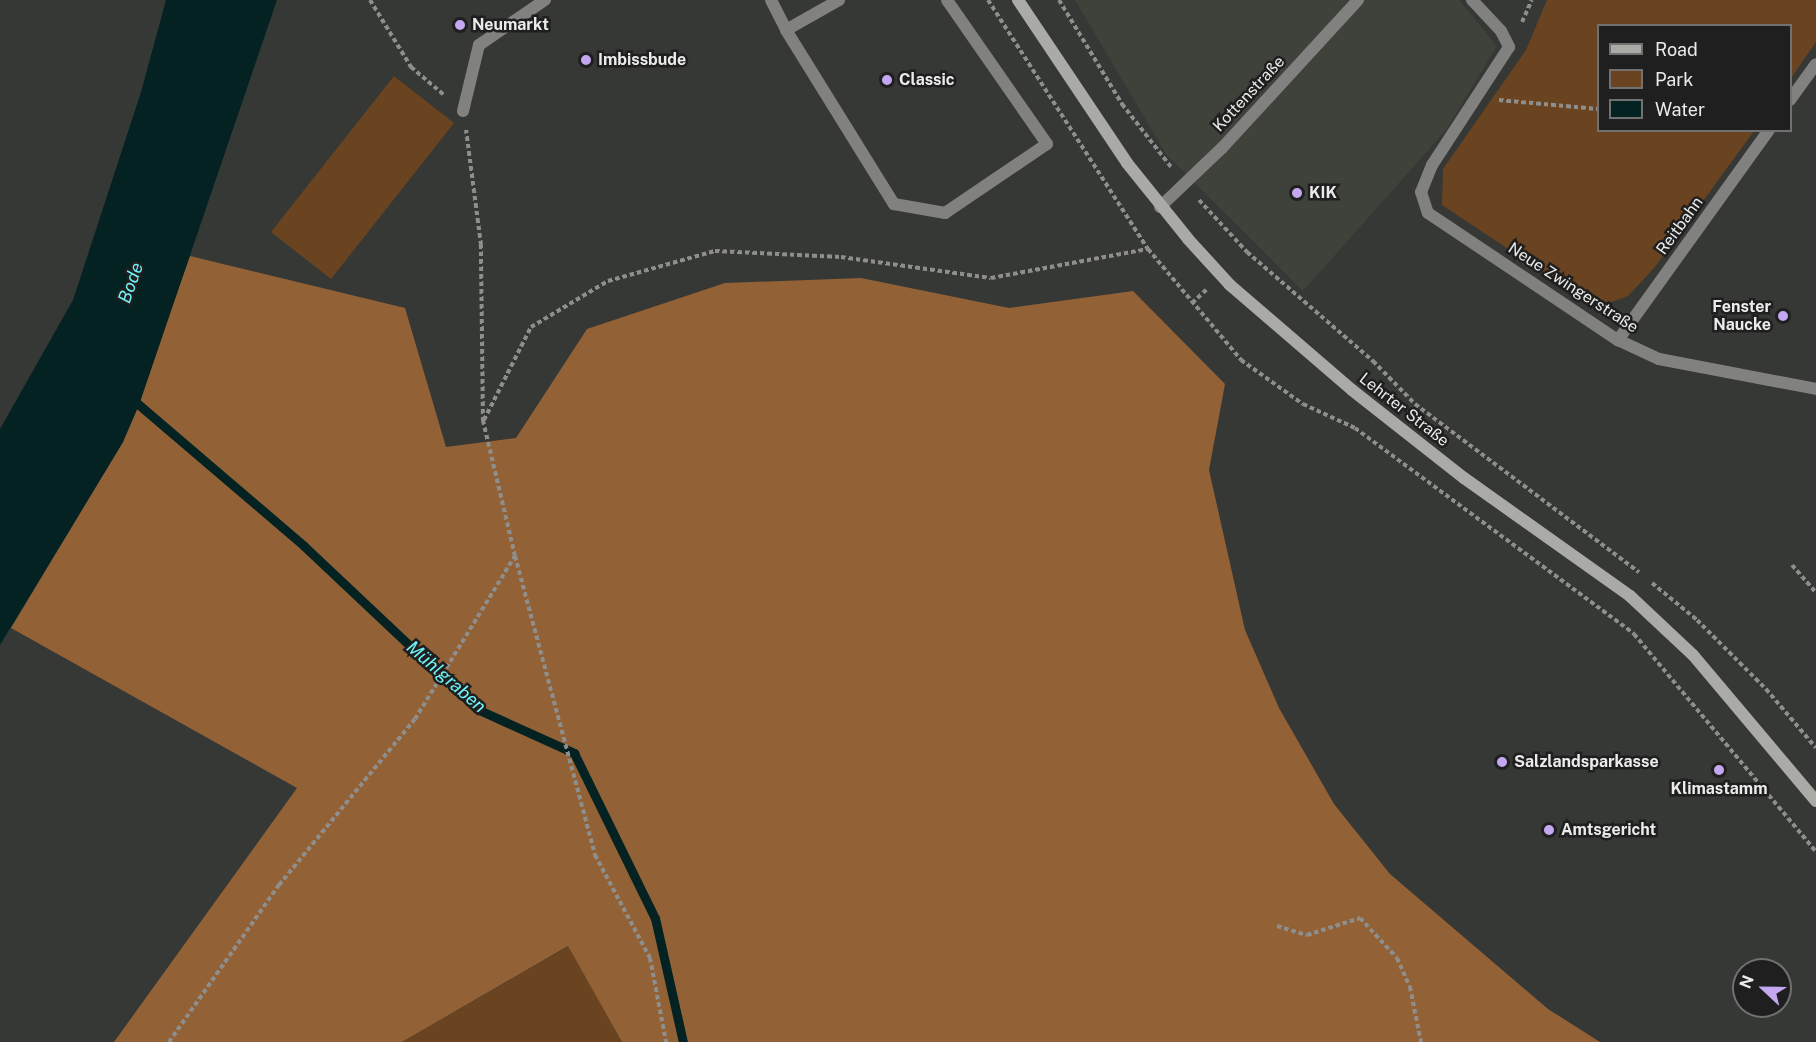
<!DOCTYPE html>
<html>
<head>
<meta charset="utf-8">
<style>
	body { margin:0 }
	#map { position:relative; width:1816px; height:1042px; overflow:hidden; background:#363835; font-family:"Public Sans",sans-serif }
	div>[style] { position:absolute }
	.built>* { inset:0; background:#3f423a }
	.green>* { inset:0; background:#6a4320 }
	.forest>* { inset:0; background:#926136 }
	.water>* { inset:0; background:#052223 }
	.stream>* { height:9px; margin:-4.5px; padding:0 4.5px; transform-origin:4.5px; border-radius:4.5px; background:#052223 }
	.path>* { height:4px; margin-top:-2px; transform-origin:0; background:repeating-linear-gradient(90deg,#8e8f8d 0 4.5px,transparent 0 7.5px) }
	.service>* { height:12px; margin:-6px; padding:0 6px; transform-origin:6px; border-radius:6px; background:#81817f }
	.minor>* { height:12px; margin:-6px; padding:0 6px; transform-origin:6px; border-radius:6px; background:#81817f }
	.secondary>* { height:12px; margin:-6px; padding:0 6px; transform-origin:6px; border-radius:6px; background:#aaaaa7 }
	.dots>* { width:16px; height:16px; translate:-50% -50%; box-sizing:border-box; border:3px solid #1e1f1e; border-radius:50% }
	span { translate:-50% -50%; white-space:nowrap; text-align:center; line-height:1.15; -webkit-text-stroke:5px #1e1f1e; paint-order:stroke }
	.poi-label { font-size:16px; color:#ebecea; font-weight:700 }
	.left { translate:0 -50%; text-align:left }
	.right { translate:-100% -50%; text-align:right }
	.street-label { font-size:16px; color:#ebecea }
	.water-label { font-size:18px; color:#6ff4f9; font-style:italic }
	.legend { position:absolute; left:1597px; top:24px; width:195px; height:108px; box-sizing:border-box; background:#1e1f1e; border:2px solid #707170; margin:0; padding:8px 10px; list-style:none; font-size:18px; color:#ebecea }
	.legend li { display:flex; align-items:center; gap:12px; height:30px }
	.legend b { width:30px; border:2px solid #707170 }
	.north { position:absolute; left:1732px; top:958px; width:60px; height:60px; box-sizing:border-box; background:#1e1f1e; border:2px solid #707170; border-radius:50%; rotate:292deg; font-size:16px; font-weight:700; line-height:24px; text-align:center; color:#ebecea }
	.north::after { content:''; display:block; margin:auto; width:21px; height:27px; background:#c4a7f1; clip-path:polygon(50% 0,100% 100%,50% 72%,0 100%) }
</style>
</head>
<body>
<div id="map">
	<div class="built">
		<div style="clip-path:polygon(1075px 0,1459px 0,1497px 46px,1446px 130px,1303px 291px,1166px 154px)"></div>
	</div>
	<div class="green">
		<div style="clip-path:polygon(1547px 0,1816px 0,1816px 42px,1791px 78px,1790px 26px,1598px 26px,1598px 130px,1754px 131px,1655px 267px,1628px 296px,1609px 303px,1585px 300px,1442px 205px,1443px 169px,1526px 50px)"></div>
		<div style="clip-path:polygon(394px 76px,454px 123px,331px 279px,271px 232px)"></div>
		<div style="clip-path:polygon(569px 946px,622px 1042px,402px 1042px)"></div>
	</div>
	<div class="forest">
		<div style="clip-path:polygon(190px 256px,405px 308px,446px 447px,516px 438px,587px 329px,725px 283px,861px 278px,1009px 308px,1133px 291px,1225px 384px,1209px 470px,1245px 630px,1279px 708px,1334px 804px,1390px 874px,1548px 1009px,1600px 1042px,622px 1042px,568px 946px,402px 1042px,114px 1042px,297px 788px,11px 628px,123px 442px)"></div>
	</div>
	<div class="water">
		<div style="clip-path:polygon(166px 0,277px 0,139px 405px,123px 442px,0 645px,0 429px,73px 300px,141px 92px)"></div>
	</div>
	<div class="stream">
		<div style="left:131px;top:398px;width:228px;rotate:40.5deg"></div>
		<div style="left:304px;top:546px;width:238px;rotate:43.3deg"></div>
		<div style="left:477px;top:709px;width:107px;rotate:24.4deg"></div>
		<div style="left:574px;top:753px;width:184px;rotate:63.9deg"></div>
		<div style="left:655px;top:918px;width:127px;rotate:77.3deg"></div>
	</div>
	<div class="path">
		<div style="left:370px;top:0;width:79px;rotate:58.5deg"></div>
		<div style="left:411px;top:67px;width:43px;rotate:40.3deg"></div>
		<div style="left:988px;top:0;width:296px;rotate:57.3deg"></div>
		<div style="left:1148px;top:249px;width:145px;rotate:50deg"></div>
		<div style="left:1241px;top:360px;width:76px;rotate:35.4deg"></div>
		<div style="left:1303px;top:404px;width:57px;rotate:24.8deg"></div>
		<div style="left:1355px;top:428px;width:347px;rotate:36.4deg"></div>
		<div style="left:1634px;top:634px;width:284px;rotate:50.1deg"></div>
		<div style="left:1059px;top:0;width:122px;rotate:58.8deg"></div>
		<div style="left:1122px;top:104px;width:80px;rotate:52.1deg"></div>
		<div style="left:1522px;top:22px;width:24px;rotate:-66deg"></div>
		<div style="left:1499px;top:100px;width:99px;rotate:5.2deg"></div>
		<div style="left:1199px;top:200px;width:71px;rotate:47.3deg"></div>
		<div style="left:1247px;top:252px;width:167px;rotate:40.9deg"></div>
		<div style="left:1373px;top:361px;width:60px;rotate:45.7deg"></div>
		<div style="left:1415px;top:404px;width:280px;rotate:36.9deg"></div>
		<div style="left:1192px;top:303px;width:21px;rotate:-43deg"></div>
		<div style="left:484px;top:420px;width:104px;rotate:-63.2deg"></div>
		<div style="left:531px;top:327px;width:90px;rotate:-30.9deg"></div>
		<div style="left:608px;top:281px;width:111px;rotate:-15.7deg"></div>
		<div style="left:715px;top:251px;width:126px;rotate:2.7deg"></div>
		<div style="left:841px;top:257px;width:151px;rotate:8deg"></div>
		<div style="left:991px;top:278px;width:160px;rotate:-10.5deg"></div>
		<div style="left:515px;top:556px;width:310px;rotate:75deg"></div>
		<div style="left:595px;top:855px;width:117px;rotate:61.9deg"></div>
		<div style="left:650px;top:958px;width:86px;rotate:79.2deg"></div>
		<div style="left:1792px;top:565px;width:37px;rotate:49deg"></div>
		<div style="left:1652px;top:583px;width:58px;rotate:39.4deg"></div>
		<div style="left:1697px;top:620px;width:98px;rotate:45deg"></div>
		<div style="left:1766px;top:689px;width:77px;rotate:49.7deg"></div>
		<div style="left:1277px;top:926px;width:31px;rotate:17deg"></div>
		<div style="left:1307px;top:935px;width:56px;rotate:-17.8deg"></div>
		<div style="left:1360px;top:918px;width:54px;rotate:47.2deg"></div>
		<div style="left:1397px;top:958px;width:32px;rotate:66deg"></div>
		<div style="left:1410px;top:987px;width:56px;rotate:78.7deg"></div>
		<div style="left:169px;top:1042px;width:192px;rotate:-55deg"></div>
		<div style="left:279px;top:885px;width:215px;rotate:-50.7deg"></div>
		<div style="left:415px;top:719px;width:191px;rotate:-58.5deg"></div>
		<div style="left:515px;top:556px;width:139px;rotate:-103.3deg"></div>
		<div style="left:483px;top:421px;width:176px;rotate:-90.7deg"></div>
		<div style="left:481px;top:245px;width:116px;rotate:-97.4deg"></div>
	</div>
	<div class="service">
		<div style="left:771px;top:0;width:34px;rotate:63deg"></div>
		<div style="left:786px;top:30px;width:61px;rotate:-29.5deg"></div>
		<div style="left:786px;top:30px;width:205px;rotate:58.2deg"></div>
		<div style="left:894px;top:204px;width:52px;rotate:10deg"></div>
		<div style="left:945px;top:213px;width:123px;rotate:-34.1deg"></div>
		<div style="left:1047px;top:144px;width:175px;rotate:-124.8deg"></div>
		<div style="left:463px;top:111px;width:68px;rotate:-76.4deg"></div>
		<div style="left:479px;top:45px;width:80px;rotate:-34.3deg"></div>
	</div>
	<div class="minor">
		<div style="left:1472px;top:0;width:42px;rotate:46.9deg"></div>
		<div style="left:1501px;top:31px;width:18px;rotate:63deg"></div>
		<div style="left:1509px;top:47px;width:141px;rotate:123.1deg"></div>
		<div style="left:1432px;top:165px;width:29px;rotate:112deg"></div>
		<div style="left:1421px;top:192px;width:22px;rotate:72deg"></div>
		<div style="left:1428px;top:213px;width:229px;rotate:33.8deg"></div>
		<div style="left:1618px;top:340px;width:45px;rotate:24.9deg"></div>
		<div style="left:1659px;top:359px;width:160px;rotate:10.8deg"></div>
		<div style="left:1790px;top:100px;width:44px;rotate:-54.2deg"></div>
		<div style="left:1160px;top:207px;width:86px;rotate:-43.6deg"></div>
		<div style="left:1222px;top:148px;width:201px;rotate:-47.4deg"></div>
		<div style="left:1618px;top:340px;width:259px;rotate:-54.3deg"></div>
	</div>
	<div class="secondary">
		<div style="left:1018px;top:0;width:196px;rotate:56.2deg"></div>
		<div style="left:1127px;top:163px;width:97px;rotate:51.2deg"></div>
		<div style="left:1188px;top:239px;width:62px;rotate:47.6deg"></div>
		<div style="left:1230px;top:285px;width:161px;rotate:40.7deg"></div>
		<div style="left:1352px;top:390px;width:142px;rotate:38.2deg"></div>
		<div style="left:1464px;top:478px;width:204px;rotate:35.4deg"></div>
		<div style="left:1630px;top:596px;width:86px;rotate:43.1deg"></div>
		<div style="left:1693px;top:655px;width:191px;rotate:49.9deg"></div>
	</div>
	<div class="dots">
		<div style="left:460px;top:25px;background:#c4a7f1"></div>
		<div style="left:586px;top:60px;background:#c4a7f1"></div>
		<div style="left:887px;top:80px;background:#c4a7f1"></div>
		<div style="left:1297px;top:193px;background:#c4a7f1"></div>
		<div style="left:1783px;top:316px;background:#c4a7f1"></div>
		<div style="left:1502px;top:762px;background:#c4a7f1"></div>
		<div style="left:1719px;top:770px;background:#c4a7f1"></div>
		<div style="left:1549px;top:830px;background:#c4a7f1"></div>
	</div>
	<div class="poi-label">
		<span class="left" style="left:472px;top:25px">Neumarkt</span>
		<span class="left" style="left:598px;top:60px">Imbissbude</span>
		<span class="left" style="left:899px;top:80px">Classic</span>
		<span class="left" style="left:1309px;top:193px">KIK</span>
		<span class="right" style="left:1771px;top:316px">Fenster<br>Naucke</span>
		<span class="left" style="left:1514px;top:762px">Salzlandsparkasse</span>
		<span style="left:1719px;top:789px">Klimastamm</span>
		<span class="left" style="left:1561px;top:830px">Amtsgericht</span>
	</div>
	<div class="street-label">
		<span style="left:1249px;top:94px;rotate:-47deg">Kottenstraße</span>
		<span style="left:1680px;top:226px;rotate:-54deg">Reitbahn</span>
		<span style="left:1573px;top:288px;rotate:33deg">Neue Zwingerstraße</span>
		<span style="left:1404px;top:410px;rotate:38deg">Lehrter Straße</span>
	</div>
	<div class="water-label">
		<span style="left:131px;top:283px;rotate:-70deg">Bode</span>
		<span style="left:446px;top:677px;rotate:41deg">Mühlgraben</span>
	</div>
	<ul class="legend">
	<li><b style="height:8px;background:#aaaaa7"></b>Road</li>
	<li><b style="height:16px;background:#6a4320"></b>Park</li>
	<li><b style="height:16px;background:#052223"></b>Water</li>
	</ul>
	<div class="north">N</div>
</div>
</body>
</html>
